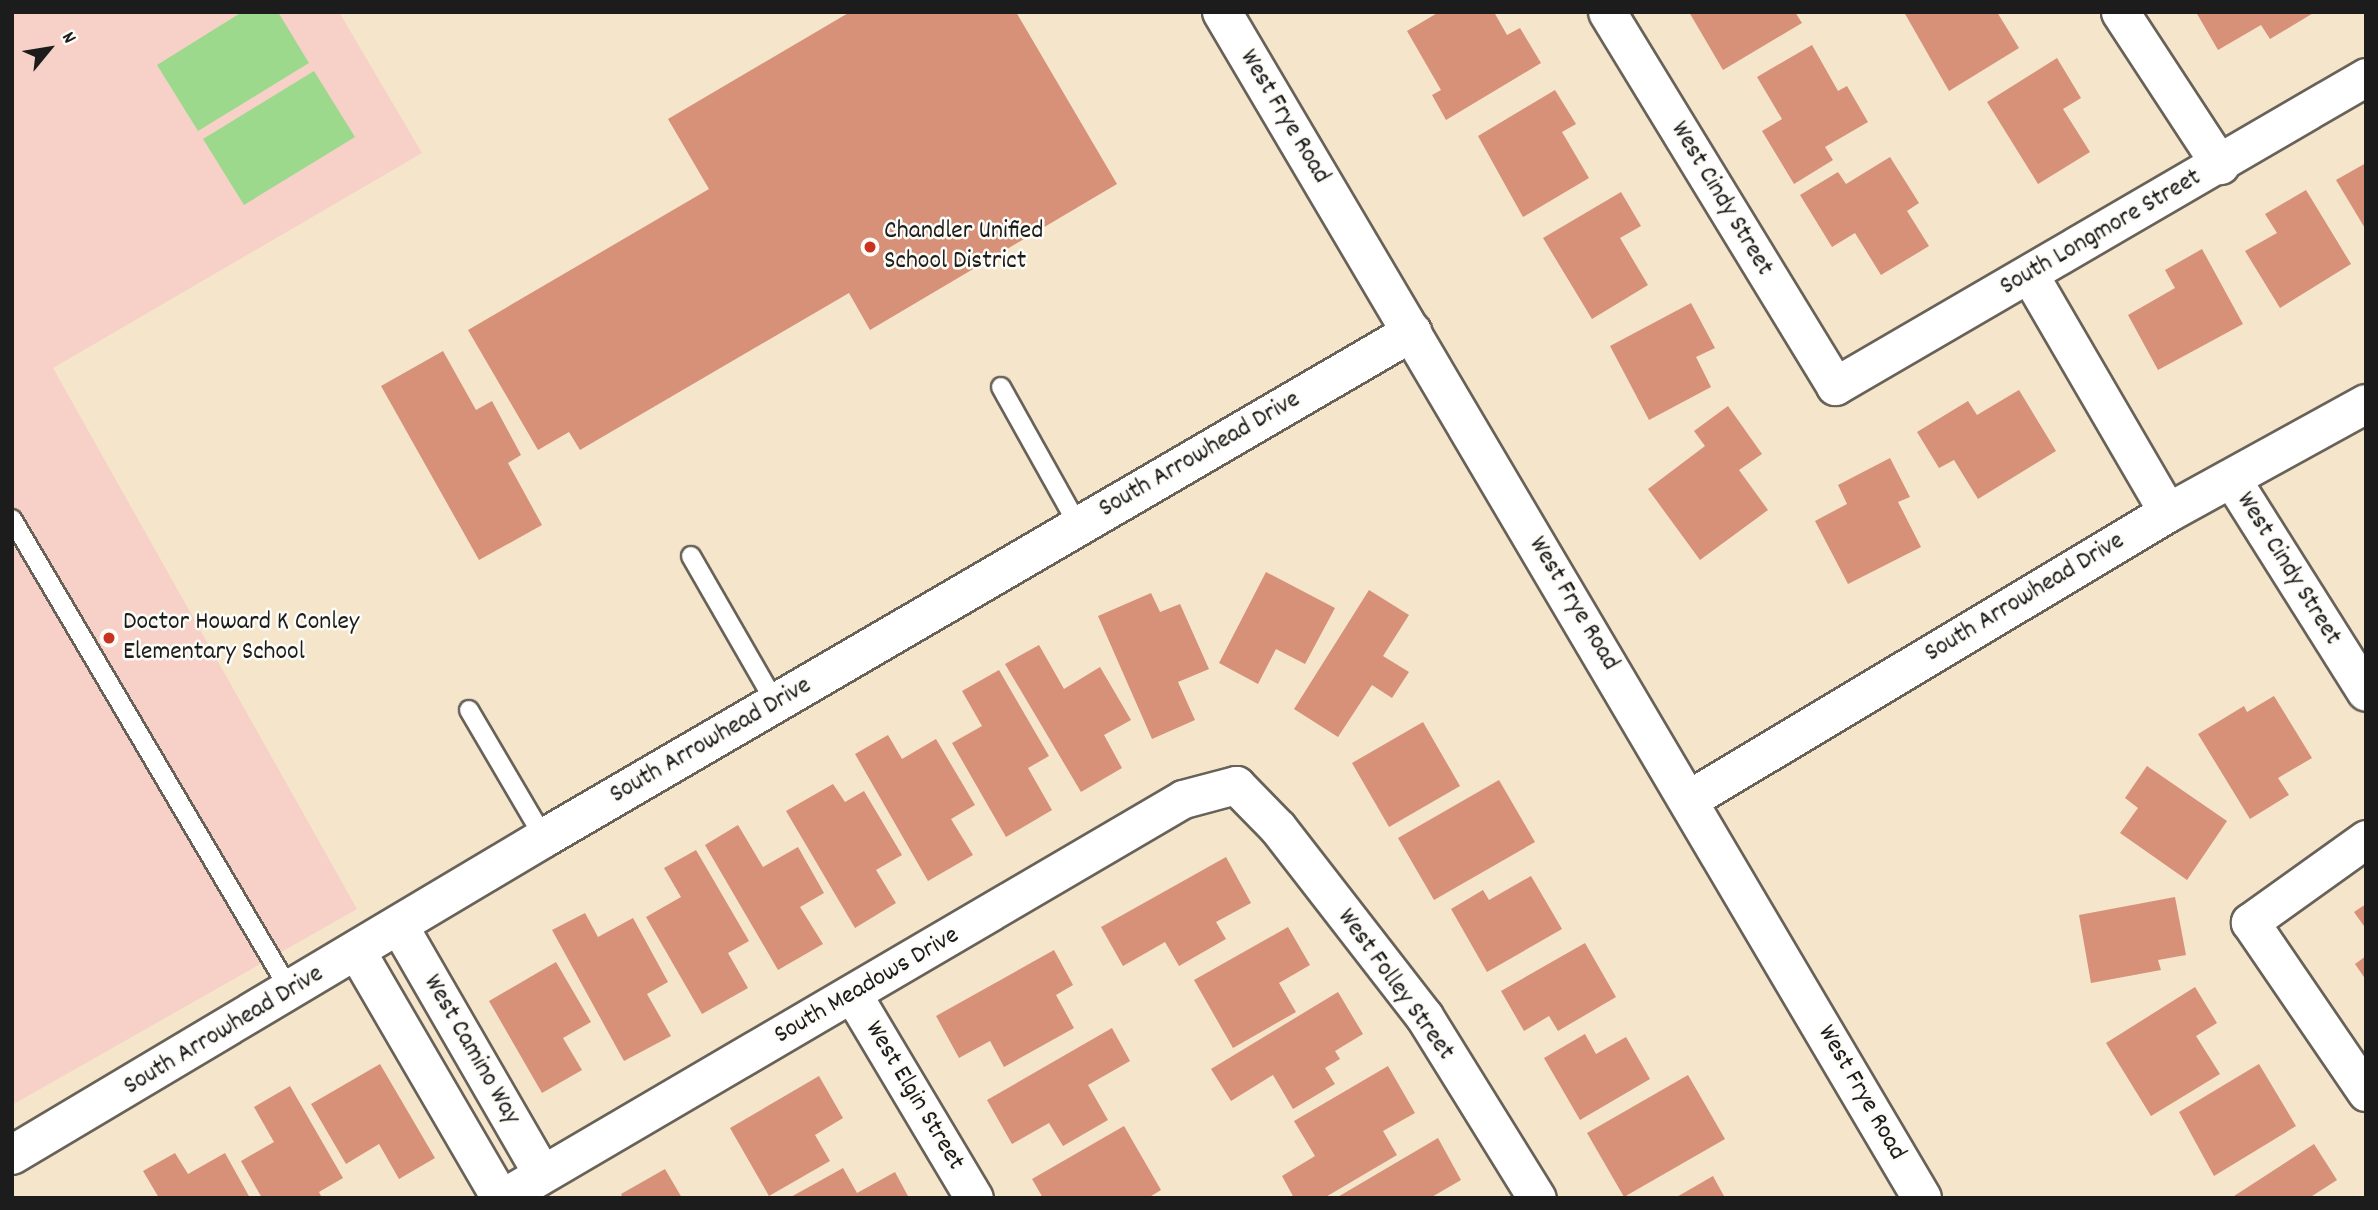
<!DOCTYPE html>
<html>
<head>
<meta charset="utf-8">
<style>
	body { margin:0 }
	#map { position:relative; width:2378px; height:1210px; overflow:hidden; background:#f4e5cb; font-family:Dekko,sans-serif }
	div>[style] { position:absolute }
	.built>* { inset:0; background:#f7d1c8 }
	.green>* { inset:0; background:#9dd98d }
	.building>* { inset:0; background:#d79179 }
	.roads { filter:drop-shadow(2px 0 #686259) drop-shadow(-2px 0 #686259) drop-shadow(0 2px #686259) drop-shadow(0 -2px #686259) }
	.lane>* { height:18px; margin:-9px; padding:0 9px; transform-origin:9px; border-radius:9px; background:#fff }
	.street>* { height:37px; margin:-18.5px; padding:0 18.5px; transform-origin:18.5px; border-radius:18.5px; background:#fff }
	.secondary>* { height:38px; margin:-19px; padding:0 19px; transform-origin:19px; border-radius:19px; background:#fff }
	.dots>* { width:19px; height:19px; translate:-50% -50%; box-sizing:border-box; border:4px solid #fdfcf7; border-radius:50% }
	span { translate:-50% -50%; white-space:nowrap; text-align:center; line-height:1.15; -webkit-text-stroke:5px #fdfcf7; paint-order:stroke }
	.street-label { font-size:26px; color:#1c1c1c }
	.poi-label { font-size:26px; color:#1c1c1c }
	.left { translate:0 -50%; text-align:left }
	.frame { position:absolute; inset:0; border:14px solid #1c1c1c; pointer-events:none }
	.north { position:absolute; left:14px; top:14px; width:70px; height:70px; -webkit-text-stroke:5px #fdfcf7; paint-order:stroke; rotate:60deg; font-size:19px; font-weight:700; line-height:28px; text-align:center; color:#1c1c1c }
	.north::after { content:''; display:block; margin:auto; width:24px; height:32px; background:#1c1c1c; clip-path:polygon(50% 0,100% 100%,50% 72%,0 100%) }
</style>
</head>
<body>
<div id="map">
	<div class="built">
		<div style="clip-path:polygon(12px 12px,339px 12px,422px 153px,53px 368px,357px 909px,12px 1105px)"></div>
	</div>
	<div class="green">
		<div style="clip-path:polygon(242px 12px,278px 12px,309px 63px,198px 131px,157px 65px)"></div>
		<div style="clip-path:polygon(314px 71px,355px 137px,244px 205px,203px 139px)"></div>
	</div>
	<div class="building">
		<div style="clip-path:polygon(850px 12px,1016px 12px,1117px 184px,870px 330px,849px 293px,580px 450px,569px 432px,538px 450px,468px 330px,709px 189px,668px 119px)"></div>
		<div style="clip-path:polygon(1439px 12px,1494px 12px,1507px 35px,1520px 28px,1541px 63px,1446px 120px,1432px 95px,1441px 90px,1407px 31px)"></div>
		<div style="clip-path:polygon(1689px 12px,1795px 12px,1802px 23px,1723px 70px)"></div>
		<div style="clip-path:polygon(1904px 12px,1997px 12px,2019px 48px,1949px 91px)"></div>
		<div style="clip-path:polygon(2196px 12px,2315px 12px,2270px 39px,2261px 25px,2218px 50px)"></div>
		<div style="clip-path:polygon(1812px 45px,1838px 91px,1847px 86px,1868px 122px,1825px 147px,1833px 160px,1794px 184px,1762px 131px,1782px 119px,1757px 77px)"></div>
		<div style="clip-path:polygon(2057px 58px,2081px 98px,2063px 109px,2090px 152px,2038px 184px,1987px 102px)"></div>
		<div style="clip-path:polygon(1555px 90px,1576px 124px,1562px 132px,1589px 178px,1523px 217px,1478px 136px)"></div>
		<div style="clip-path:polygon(1890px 157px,1919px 203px,1907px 211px,1929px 246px,1881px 275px,1855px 233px,1832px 247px,1800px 195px,1838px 172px,1846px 184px)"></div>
		<div style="clip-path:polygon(2366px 163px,2366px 230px,2336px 180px)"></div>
		<div style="clip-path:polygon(2306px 190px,2351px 264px,2280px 308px,2245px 251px,2277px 233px,2265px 214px)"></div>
		<div style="clip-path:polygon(1621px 192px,1641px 226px,1620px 238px,1648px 285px,1592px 319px,1543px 238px)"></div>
		<div style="clip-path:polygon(2202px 249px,2243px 324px,2158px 370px,2128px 315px,2175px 288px,2165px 270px)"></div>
		<div style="clip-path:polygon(1691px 303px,1715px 348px,1696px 357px,1711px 387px,1649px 420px,1610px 346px)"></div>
		<div style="clip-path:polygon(443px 351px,476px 410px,492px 401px,521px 455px,508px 463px,542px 525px,479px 560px,381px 386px)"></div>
		<div style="clip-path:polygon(2019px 390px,2056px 451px,1978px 499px,1954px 460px,1939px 468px,1917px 432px,1968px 401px,1977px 415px)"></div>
		<div style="clip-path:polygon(1728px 406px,1762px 454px,1739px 470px,1768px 510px,1700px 560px,1648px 489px,1705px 446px,1694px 431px)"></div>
		<div style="clip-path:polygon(1890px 458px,1910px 497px,1898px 502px,1921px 547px,1848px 584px,1815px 521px,1847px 504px,1838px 485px)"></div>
		<div style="clip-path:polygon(1266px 572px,1335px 608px,1305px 664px,1276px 649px,1258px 684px,1219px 663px)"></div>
		<div style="clip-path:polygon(1369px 590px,1409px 615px,1383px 656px,1409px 672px,1392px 698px,1372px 685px,1338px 737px,1294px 709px)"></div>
		<div style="clip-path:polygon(1151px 593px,1160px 612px,1180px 604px,1209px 669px,1178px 682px,1195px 720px,1152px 739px,1098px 616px)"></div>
		<div style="clip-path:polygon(1039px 645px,1064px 689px,1100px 667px,1131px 720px,1104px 735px,1122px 768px,1081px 792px,1005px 664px)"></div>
		<div style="clip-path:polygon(999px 670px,1049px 756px,1028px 768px,1052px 810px,1006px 837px,952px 743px,982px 726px,962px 691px)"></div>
		<div style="clip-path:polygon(2274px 696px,2312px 758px,2278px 778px,2289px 795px,2250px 819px,2198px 734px,2244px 706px,2247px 712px)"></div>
		<div style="clip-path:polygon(1423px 722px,1460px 786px,1389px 827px,1352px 763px)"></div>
		<div style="clip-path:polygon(888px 735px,902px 759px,936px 739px,975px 805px,951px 819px,973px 855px,928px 881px,855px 754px)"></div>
		<div style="clip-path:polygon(2147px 766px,2227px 821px,2187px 880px,2120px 833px,2138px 808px,2125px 798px)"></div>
		<div style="clip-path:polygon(1499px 780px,1535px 842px,1434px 900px,1398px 838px)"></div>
		<div style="clip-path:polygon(833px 784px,845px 802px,864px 791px,902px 855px,876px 870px,896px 903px,855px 928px,786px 811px)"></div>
		<div style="clip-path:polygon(738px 825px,763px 867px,798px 847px,824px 893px,800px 907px,823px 944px,778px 970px,705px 845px)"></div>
		<div style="clip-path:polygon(696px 850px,749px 941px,728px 953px,748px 988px,702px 1014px,646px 917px,681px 897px,664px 868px)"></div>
		<div style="clip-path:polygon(1226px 857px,1251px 903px,1216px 922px,1226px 939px,1179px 966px,1165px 942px,1123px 966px,1101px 927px)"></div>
		<div style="clip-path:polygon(1531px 876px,1562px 929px,1487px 972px,1451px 909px,1483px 890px,1489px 900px)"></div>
		<div style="clip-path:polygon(2175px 897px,2186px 955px,2158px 960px,2161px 970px,2091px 983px,2079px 915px)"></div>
		<div style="clip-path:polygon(2366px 904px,2366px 929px,2354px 912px)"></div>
		<div style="clip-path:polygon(585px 913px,598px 937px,633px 918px,668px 982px,647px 994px,671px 1036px,624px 1061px,552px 930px)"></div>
		<div style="clip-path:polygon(1288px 927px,1310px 965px,1279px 983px,1296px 1012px,1233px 1048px,1194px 980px)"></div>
		<div style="clip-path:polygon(1585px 943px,1616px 997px,1558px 1031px,1549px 1016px,1524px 1031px,1501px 991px)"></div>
		<div style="clip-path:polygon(1054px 950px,1073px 985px,1056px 995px,1074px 1028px,1004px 1067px,990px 1041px,959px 1058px,936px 1016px)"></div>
		<div style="clip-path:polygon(2366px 956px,2366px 980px,2355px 964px)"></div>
		<div style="clip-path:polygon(556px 962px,591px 1022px,563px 1038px,582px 1070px,542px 1093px,489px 1001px)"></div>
		<div style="clip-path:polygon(2195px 987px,2217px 1023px,2196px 1036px,2220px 1074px,2151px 1116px,2106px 1043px)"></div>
		<div style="clip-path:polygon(1338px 992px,1363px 1034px,1335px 1051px,1340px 1059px,1325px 1068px,1335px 1084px,1293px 1109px,1273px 1075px,1231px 1101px,1211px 1069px)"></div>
		<div style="clip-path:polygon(1112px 1028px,1130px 1061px,1088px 1085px,1108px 1120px,1063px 1146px,1049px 1123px,1012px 1144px,987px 1100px)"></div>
		<div style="clip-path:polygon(1585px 1034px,1596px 1054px,1626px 1037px,1650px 1079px,1580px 1120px,1544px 1058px)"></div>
		<div style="clip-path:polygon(380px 1064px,435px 1158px,399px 1179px,379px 1144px,346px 1164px,311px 1104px)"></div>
		<div style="clip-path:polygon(2259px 1064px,2296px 1126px,2214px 1176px,2179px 1112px)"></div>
		<div style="clip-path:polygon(1388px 1066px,1415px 1113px,1383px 1131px,1397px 1155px,1324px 1198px,1294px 1198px,1282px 1176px,1315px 1156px,1294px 1121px)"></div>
		<div style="clip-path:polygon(1688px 1075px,1725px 1139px,1624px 1197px,1587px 1133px)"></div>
		<div style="clip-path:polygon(819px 1076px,843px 1118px,815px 1135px,830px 1161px,769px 1196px,730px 1128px)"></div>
		<div style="clip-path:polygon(290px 1086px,343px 1178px,319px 1192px,322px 1198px,262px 1198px,241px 1161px,274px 1142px,254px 1107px)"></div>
		<div style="clip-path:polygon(1124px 1126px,1161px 1190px,1148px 1198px,1043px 1198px,1032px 1179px)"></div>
		<div style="clip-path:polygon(1438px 1138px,1461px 1180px,1430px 1198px,1336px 1198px)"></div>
		<div style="clip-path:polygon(2314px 1144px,2337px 1180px,2309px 1198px,2231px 1198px)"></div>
		<div style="clip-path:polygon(175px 1153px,188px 1174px,225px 1153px,250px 1198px,159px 1198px,143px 1171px)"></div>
		<div style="clip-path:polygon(843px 1168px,857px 1193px,895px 1172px,909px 1198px,789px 1198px)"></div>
		<div style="clip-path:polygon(665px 1169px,682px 1198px,623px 1198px,621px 1194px)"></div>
		<div style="clip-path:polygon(1713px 1176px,1725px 1198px,1675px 1198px)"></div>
	</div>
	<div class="roads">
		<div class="lane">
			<div style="left:1001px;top:387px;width:158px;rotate:60.8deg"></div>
			<div style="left:12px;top:519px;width:549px;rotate:59.47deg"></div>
			<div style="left:691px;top:556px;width:171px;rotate:60.1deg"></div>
			<div style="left:469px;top:710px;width:148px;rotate:59.6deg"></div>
		</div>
		<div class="street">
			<div style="left:1607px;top:12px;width:438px;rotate:58.6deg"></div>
			<div style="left:1835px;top:386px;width:614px;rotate:-30.2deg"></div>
			<div style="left:2120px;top:12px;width:183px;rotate:56.8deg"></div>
			<div style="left:2029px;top:274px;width:276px;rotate:59.8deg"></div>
			<div style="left:2233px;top:481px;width:249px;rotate:57.8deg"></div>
			<div style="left:2366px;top:839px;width:143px;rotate:144.4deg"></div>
			<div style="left:2250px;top:922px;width:206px;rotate:55.7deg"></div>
			<div style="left:399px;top:926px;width:286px;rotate:60deg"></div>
			<div style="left:357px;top:952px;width:285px;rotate:59.8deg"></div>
			<div style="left:853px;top:995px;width:236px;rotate:59.2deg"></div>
			<div style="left:502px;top:1198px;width:789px;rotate:-30.37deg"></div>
			<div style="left:1183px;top:799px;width:55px;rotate:-14.8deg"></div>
			<div style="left:1236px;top:785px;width:60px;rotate:45.7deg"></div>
			<div style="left:1278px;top:828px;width:238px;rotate:52.2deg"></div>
			<div style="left:1424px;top:1016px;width:214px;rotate:58.2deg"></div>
		</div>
		<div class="secondary">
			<div style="left:1222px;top:12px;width:1377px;rotate:59.45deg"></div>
			<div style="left:1689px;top:800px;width:558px;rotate:-30.93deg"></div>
			<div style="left:2168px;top:513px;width:226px;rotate:-28.8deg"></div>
			<div style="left:12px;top:1155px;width:619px;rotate:-30.79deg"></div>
			<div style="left:544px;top:838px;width:1005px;rotate:-30.24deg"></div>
		</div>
	</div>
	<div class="dots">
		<div style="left:870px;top:247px;background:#c8321e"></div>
		<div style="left:109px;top:638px;background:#c8321e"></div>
	</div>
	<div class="street-label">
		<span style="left:1284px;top:117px;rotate:59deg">West Frye Road</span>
		<span style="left:1721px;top:199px;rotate:59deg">West Cindy Street</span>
		<span style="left:2101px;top:233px;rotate:-30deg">South Longmore Street</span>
		<span style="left:1200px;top:455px;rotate:-30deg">South Arrowhead Drive</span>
		<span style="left:2288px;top:569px;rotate:58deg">West Cindy Street</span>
		<span style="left:2025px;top:598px;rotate:-31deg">South Arrowhead Drive</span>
		<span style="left:1573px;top:604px;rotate:59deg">West Frye Road</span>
		<span style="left:711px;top:741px;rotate:-30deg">South Arrowhead Drive</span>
		<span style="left:1395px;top:985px;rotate:54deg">West Folley Street</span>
		<span style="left:867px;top:986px;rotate:-30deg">South Meadows Drive</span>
		<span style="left:224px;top:1031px;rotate:-31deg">South Arrowhead Drive</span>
		<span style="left:471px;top:1050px;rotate:60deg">West Camino Way</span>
		<span style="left:1861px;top:1093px;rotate:60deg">West Frye Road</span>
		<span style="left:914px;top:1096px;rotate:59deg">West Elgin Street</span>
	</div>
	<div class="poi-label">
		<span class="left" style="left:884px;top:247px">Chandler Unified<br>School District</span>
		<span class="left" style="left:123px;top:638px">Doctor Howard K Conley<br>Elementary School</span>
	</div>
	<div class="frame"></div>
	<div class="north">N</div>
</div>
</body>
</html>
